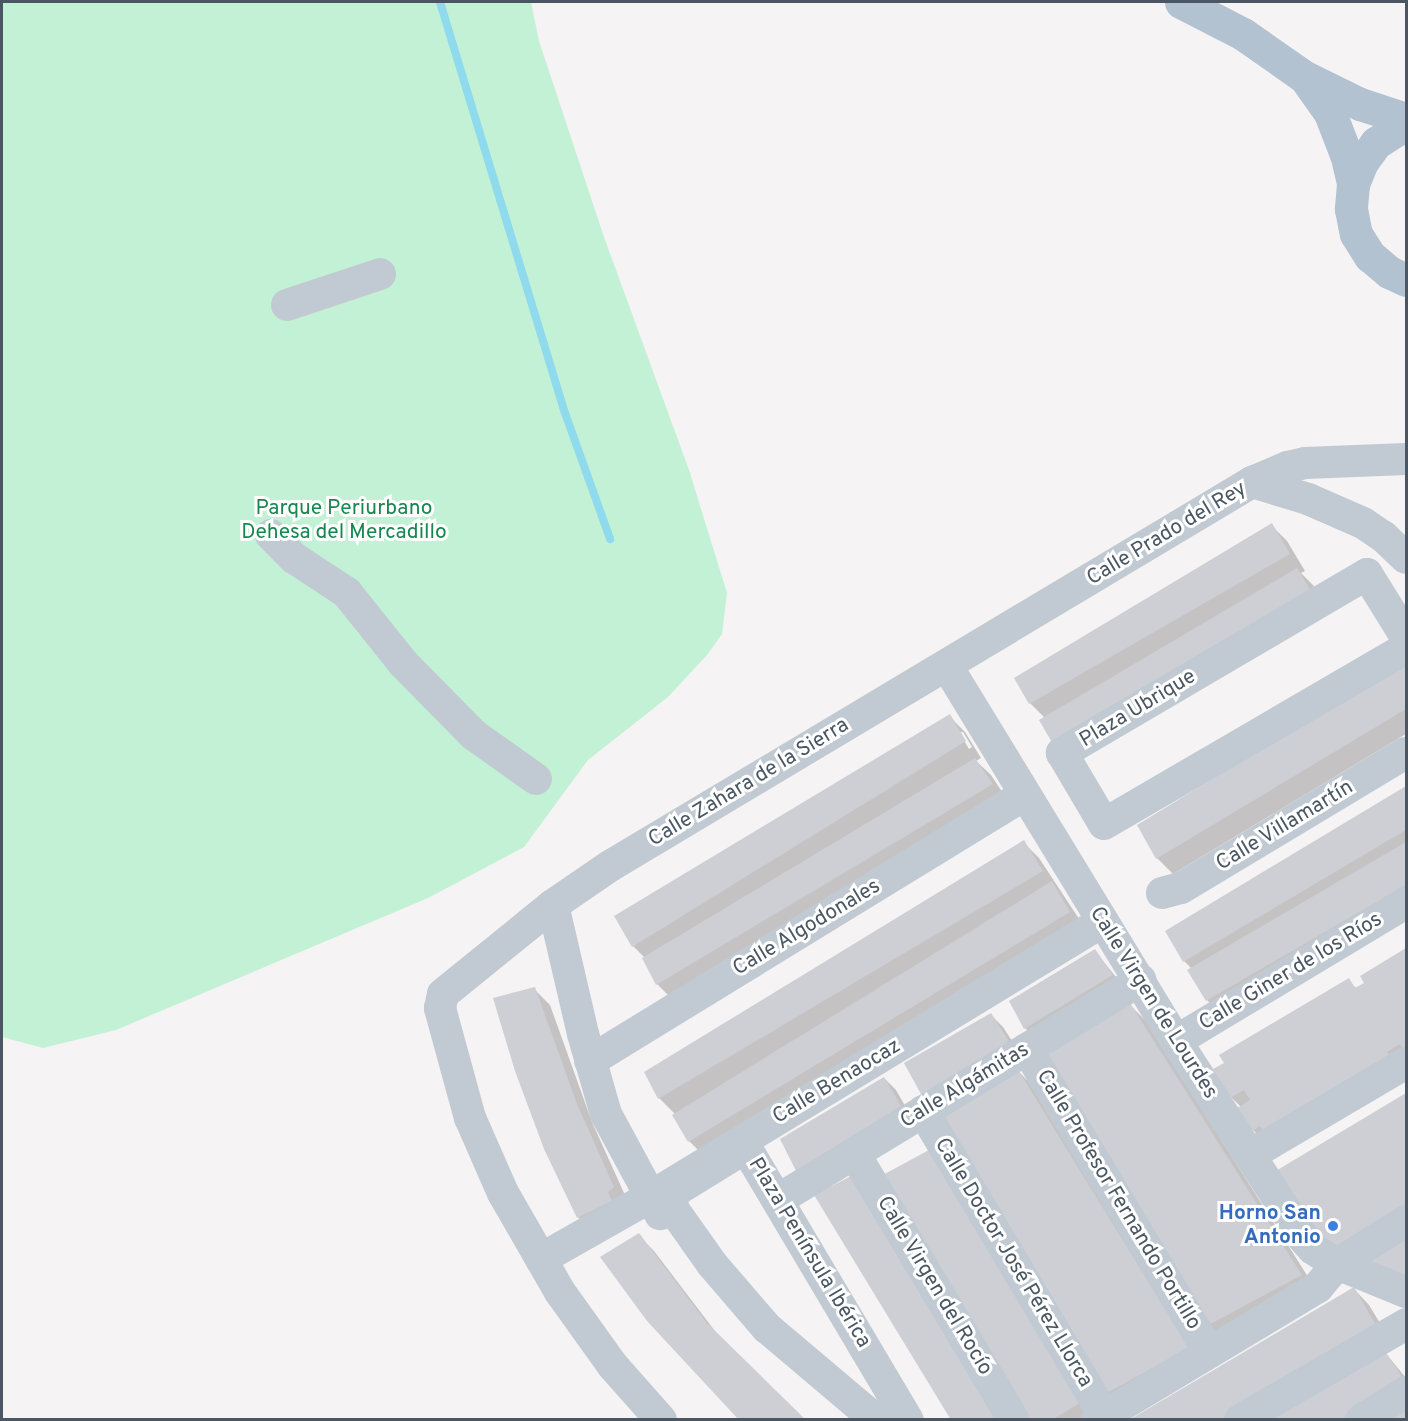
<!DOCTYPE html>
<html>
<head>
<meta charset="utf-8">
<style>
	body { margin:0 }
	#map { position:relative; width:1408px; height:1421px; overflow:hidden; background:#f5f3f3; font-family:Overpass,sans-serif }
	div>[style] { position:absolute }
	.green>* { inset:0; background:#c3f1d5 }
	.shadow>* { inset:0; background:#0003 }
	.stream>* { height:8px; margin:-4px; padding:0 4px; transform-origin:4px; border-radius:4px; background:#90daee }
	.building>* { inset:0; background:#cdcfd5 }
	.minor>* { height:32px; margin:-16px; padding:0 16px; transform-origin:16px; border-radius:16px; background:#c1cad2 }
	.major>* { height:33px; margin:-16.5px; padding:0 16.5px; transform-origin:16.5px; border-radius:16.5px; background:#b3c2d1 }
	.dots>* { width:16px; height:16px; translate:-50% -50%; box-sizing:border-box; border:3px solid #fff; border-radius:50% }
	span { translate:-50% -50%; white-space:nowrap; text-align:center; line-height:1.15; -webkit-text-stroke:6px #fff; paint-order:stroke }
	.park-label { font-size:21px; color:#17864f }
	.street-label { font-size:21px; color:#4a5661 }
	.shop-label { font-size:21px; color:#366cbe; font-weight:700 }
	.right { translate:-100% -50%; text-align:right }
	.frame { position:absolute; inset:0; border:3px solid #4a5661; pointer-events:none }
</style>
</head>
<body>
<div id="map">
	<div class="green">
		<div style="clip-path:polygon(2px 2px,531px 2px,539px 41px,604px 237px,689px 470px,727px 593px,722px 634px,707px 655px,668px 697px,588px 760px,524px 847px,428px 898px,116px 1030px,43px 1048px,2px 1037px)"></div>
	</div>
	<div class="shadow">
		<div style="clip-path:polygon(1271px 525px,1287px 541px,1305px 571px,1301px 573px,1313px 585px,1328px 611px,1045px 718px,1030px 703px,1016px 678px)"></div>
		<div style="clip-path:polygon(1406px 663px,1406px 734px,1173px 874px,1157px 858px)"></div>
		<div style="clip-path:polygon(evenodd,949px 716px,965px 732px,981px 758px,976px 761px,991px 775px,1008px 801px,673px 1000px,657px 984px,645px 958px,633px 946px,949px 716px,959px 732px,963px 732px,972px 747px,969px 749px,959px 732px)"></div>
		<div style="clip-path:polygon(1406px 788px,1406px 910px,1223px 1016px,1207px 1000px,1189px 970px,1192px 969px,1184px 961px,1167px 931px)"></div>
		<div style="clip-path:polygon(1023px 842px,1039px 858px,1085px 928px,705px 1157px,689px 1141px,676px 1115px,659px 1098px,646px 1072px)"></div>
		<div style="clip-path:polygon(1406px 950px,1406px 1066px,1269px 1146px,1253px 1130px,1241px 1107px,1231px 1097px,1215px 1070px,1348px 980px,1357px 989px,1366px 983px,1362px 976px)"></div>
		<div style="clip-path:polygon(1095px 951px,1124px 987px,1037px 1040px,1025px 1028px)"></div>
		<div style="clip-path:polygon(534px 989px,550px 1005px,592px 1122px,629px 1204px,594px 1233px,578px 1217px)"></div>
		<div style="clip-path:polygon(1130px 1005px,1146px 1021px,1317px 1291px,1221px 1343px,1205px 1327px)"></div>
		<div style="clip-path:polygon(991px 1015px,1003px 1027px,1021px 1055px,935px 1107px)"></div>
		<div style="clip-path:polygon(1017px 1070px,1033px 1086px,1203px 1364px,1122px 1409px,1106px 1393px)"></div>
		<div style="clip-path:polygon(884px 1078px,896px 1090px,912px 1118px,809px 1182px)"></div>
		<div style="clip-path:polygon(1406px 1094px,1406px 1288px,1276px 1172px)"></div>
		<div style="clip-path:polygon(945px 1167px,1095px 1420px,1032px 1420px)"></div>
		<div style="clip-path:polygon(638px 1235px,654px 1251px,721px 1339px,742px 1420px)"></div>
		<div style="clip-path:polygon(1354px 1289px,1369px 1305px,1392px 1343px,1382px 1349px,1406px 1378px,1406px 1420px,1132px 1420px)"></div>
	</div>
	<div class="stream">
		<div style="left:440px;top:2px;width:430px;rotate:73.1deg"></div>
		<div style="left:565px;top:413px;width:134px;rotate:70.3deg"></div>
	</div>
	<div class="building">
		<div style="clip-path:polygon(1272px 523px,1290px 554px,1029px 704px,1014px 678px)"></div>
		<div style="clip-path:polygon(1297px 568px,1313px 594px,1054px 746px,1039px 720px)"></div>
		<div style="clip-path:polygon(1406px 661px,1406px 709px,1156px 859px,1137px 825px)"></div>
		<div style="clip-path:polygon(950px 714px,966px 741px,632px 947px,614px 916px)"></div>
		<div style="clip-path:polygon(975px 758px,993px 784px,656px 985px,642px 958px)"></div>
		<div style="clip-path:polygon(1406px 786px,1406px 830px,1183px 962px,1165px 931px)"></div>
		<div style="clip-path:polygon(1024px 840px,1043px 871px,658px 1099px,644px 1072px)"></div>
		<div style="clip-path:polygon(1406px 842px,1406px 885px,1206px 1001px,1187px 970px)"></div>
		<div style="clip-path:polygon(1052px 881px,1070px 912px,688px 1142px,672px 1115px)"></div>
		<div style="clip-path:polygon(1406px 948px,1406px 1049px,1404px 1051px,1400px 1044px,1387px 1052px,1391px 1058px,1265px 1134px,1260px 1126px,1252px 1131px,1237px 1108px,1250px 1100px,1244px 1090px,1230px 1098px,1213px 1069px,1224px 1063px,1219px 1055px,1349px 978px,1355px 988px,1364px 983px,1360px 976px)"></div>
		<div style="clip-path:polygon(1095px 949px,1113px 975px,1024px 1029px,1009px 1001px)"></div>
		<div style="clip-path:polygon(535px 987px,577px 1104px,614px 1187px,608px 1192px,612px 1201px,577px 1218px,544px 1149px,515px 1071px,493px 998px)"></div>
		<div style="clip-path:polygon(1130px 1003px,1302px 1275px,1203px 1328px,1041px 1056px)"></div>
		<div style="clip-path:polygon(991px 1013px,1010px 1043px,922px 1096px,904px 1063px)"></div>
		<div style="clip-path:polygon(1017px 1068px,1189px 1348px,1105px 1394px,941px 1113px)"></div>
		<div style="clip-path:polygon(884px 1077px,901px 1106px,796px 1171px,780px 1139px)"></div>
		<div style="clip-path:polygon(1406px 1093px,1406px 1209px,1335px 1252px,1305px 1225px,1274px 1172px)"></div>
		<div style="clip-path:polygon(929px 1150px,1083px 1401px,1052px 1420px,1030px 1420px,879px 1177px)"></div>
		<div style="clip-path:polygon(853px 1175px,1001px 1420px,951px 1420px,814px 1195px)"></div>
		<div style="clip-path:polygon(639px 1233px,707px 1323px,806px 1420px,739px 1420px,647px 1321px,600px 1257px)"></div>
		<div style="clip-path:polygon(1406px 1233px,1406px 1279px,1358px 1262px)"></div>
		<div style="clip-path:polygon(1354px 1287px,1377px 1327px,1224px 1420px,1129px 1420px)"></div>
		<div style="clip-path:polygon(1381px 1345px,1406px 1383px,1349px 1420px,1259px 1420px)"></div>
		<div style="clip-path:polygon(1406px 1401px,1406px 1420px,1376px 1420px)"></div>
	</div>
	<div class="minor">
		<div style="left:287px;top:305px;width:98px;rotate:-18.4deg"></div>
		<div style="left:1252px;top:482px;width:59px;rotate:16.9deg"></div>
		<div style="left:1308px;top:499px;width:60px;rotate:23.6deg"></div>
		<div style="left:1363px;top:523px;width:25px;rotate:34deg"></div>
		<div style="left:1384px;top:537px;width:30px;rotate:44deg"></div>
		<div style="left:271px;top:535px;width:33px;rotate:45deg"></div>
		<div style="left:294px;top:558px;width:64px;rotate:33.4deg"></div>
		<div style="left:347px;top:593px;width:90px;rotate:51.3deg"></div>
		<div style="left:403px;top:663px;width:101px;rotate:45.4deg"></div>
		<div style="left:474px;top:735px;width:76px;rotate:35.4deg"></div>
		<div style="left:1406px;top:637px;width:74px;rotate:-121.8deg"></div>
		<div style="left:1367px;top:574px;width:354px;rotate:149.6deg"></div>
		<div style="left:1062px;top:753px;width:82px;rotate:59.4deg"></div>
		<div style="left:1104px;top:824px;width:350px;rotate:-30.2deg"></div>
		<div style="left:947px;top:666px;width:439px;rotate:58.6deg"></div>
		<div style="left:1176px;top:1041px;width:236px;rotate:57.1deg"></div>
		<div style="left:1304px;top:1239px;width:13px;rotate:48deg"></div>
		<div style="left:1313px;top:1249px;width:28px;rotate:32deg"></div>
		<div style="left:1337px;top:1264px;width:74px;rotate:22.1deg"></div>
		<div style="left:1162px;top:893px;width:20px;rotate:-15deg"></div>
		<div style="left:1181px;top:888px;width:262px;rotate:-31deg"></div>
		<div style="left:553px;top:905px;width:132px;rotate:76.9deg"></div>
		<div style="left:583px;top:1034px;width:83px;rotate:74deg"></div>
		<div style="left:606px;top:1114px;width:114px;rotate:61.6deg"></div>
		<div style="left:1176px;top:1041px;width:268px;rotate:-31deg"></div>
		<div style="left:1027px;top:1049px;width:353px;rotate:59deg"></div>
		<div style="left:590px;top:1061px;width:509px;rotate:-31.5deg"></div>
		<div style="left:923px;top:1111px;width:354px;rotate:59.2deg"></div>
		<div style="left:854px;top:1153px;width:311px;rotate:59.1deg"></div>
		<div style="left:1250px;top:1155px;width:181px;rotate:-30.5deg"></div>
		<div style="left:789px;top:1193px;width:411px;rotate:-31.2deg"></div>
		<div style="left:541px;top:1259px;width:125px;rotate:-29.6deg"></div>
		<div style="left:650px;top:1197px;width:529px;rotate:-31.32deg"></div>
		<div style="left:661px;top:1420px;width:72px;rotate:-131.6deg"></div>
		<div style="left:613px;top:1366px;width:91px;rotate:-125.6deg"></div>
		<div style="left:560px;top:1292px;width:114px;rotate:-119.9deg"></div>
		<div style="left:503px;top:1193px;width:82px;rotate:-113.7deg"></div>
		<div style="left:470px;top:1118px;width:114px;rotate:-105.3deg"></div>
		<div style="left:440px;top:1008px;width:14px;rotate:-78deg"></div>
		<div style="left:443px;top:994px;width:141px;rotate:-39deg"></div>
		<div style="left:553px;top:905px;width:69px;rotate:-34.4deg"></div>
		<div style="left:610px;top:866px;width:748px;rotate:-30.88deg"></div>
		<div style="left:1252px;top:482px;width:39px;rotate:-23deg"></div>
		<div style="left:1288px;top:467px;width:17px;rotate:-13deg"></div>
		<div style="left:1305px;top:463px;width:101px;rotate:-2.3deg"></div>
		<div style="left:876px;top:1420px;width:143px;rotate:-139.8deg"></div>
		<div style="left:767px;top:1328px;width:84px;rotate:-130.7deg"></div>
		<div style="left:712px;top:1264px;width:71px;rotate:-125.3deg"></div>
		<div style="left:671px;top:1206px;width:16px;rotate:-75deg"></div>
		<div style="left:675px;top:1191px;width:79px;rotate:-31.5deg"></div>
		<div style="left:742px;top:1150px;width:6px;rotate:9deg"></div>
		<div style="left:748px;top:1151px;width:313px;rotate:59.3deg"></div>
		<div style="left:1097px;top:1420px;width:258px;rotate:-31deg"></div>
		<div style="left:1318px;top:1287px;width:30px;rotate:-50deg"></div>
		<div style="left:1337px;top:1264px;width:81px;rotate:-31.9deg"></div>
		<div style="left:1240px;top:1420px;width:192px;rotate:-30deg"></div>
		<div style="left:1361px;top:1420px;width:53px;rotate:-31.9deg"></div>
	</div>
	<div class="major">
		<div style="left:1181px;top:2px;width:70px;rotate:27.3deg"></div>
		<div style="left:1243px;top:34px;width:73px;rotate:35deg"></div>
		<div style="left:1303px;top:76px;width:64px;rotate:26.2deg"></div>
		<div style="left:1360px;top:104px;width:48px;rotate:18.1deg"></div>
		<div style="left:1306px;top:79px;width:42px;rotate:54.8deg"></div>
		<div style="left:1330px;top:113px;width:47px;rotate:68.9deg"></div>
		<div style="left:1347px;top:157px;width:28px;rotate:77deg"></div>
		<div style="left:1353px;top:184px;width:25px;rotate:95deg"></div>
		<div style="left:1351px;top:209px;width:25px;rotate:79deg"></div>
		<div style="left:1356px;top:234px;width:26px;rotate:58deg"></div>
		<div style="left:1370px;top:256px;width:25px;rotate:40deg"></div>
		<div style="left:1389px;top:272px;width:19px;rotate:25deg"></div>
		<div style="left:1353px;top:184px;width:24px;rotate:-68deg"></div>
		<div style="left:1362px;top:162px;width:24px;rotate:-54deg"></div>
		<div style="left:1376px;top:143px;width:24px;rotate:-33deg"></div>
		<div style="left:1396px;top:130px;width:11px;rotate:-22deg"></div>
	</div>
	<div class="dots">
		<div style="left:1333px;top:1226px;background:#3f7fe0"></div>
	</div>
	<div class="park-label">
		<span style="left:344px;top:521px">Parque Periurbano<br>Dehesa del Mercadillo</span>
	</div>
	<div class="street-label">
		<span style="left:1167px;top:534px;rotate:-31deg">Calle Prado del Rey</span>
		<span style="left:1138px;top:709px;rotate:-31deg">Plaza Ubrique</span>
		<span style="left:749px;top:783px;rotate:-31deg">Calle Zahara de la Sierra</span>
		<span style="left:1285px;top:826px;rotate:-31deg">Calle Villamartín</span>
		<span style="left:807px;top:928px;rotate:-31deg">Calle Algodonales</span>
		<span style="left:1291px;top:972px;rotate:-31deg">Calle Giner de los Ríos</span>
		<span style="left:1153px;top:1003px;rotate:58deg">Calle Virgen de Lourdes</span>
		<span style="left:837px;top:1082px;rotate:-31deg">Calle Benaocaz</span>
		<span style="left:965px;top:1086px;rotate:-31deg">Calle Algámitas</span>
		<span style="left:1118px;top:1200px;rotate:59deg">Calle Profesor Fernando Portillo</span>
		<span style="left:809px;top:1253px;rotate:59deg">Plaza Península Ibérica</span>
		<span style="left:1013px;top:1263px;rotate:59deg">Calle Doctor José Pérez Llorca</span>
		<span style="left:934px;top:1286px;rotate:59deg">Calle Virgen del Rocío</span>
	</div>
	<div class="shop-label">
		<span class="right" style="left:1321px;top:1226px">Horno San<br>Antonio</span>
	</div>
	<div class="frame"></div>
</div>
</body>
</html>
